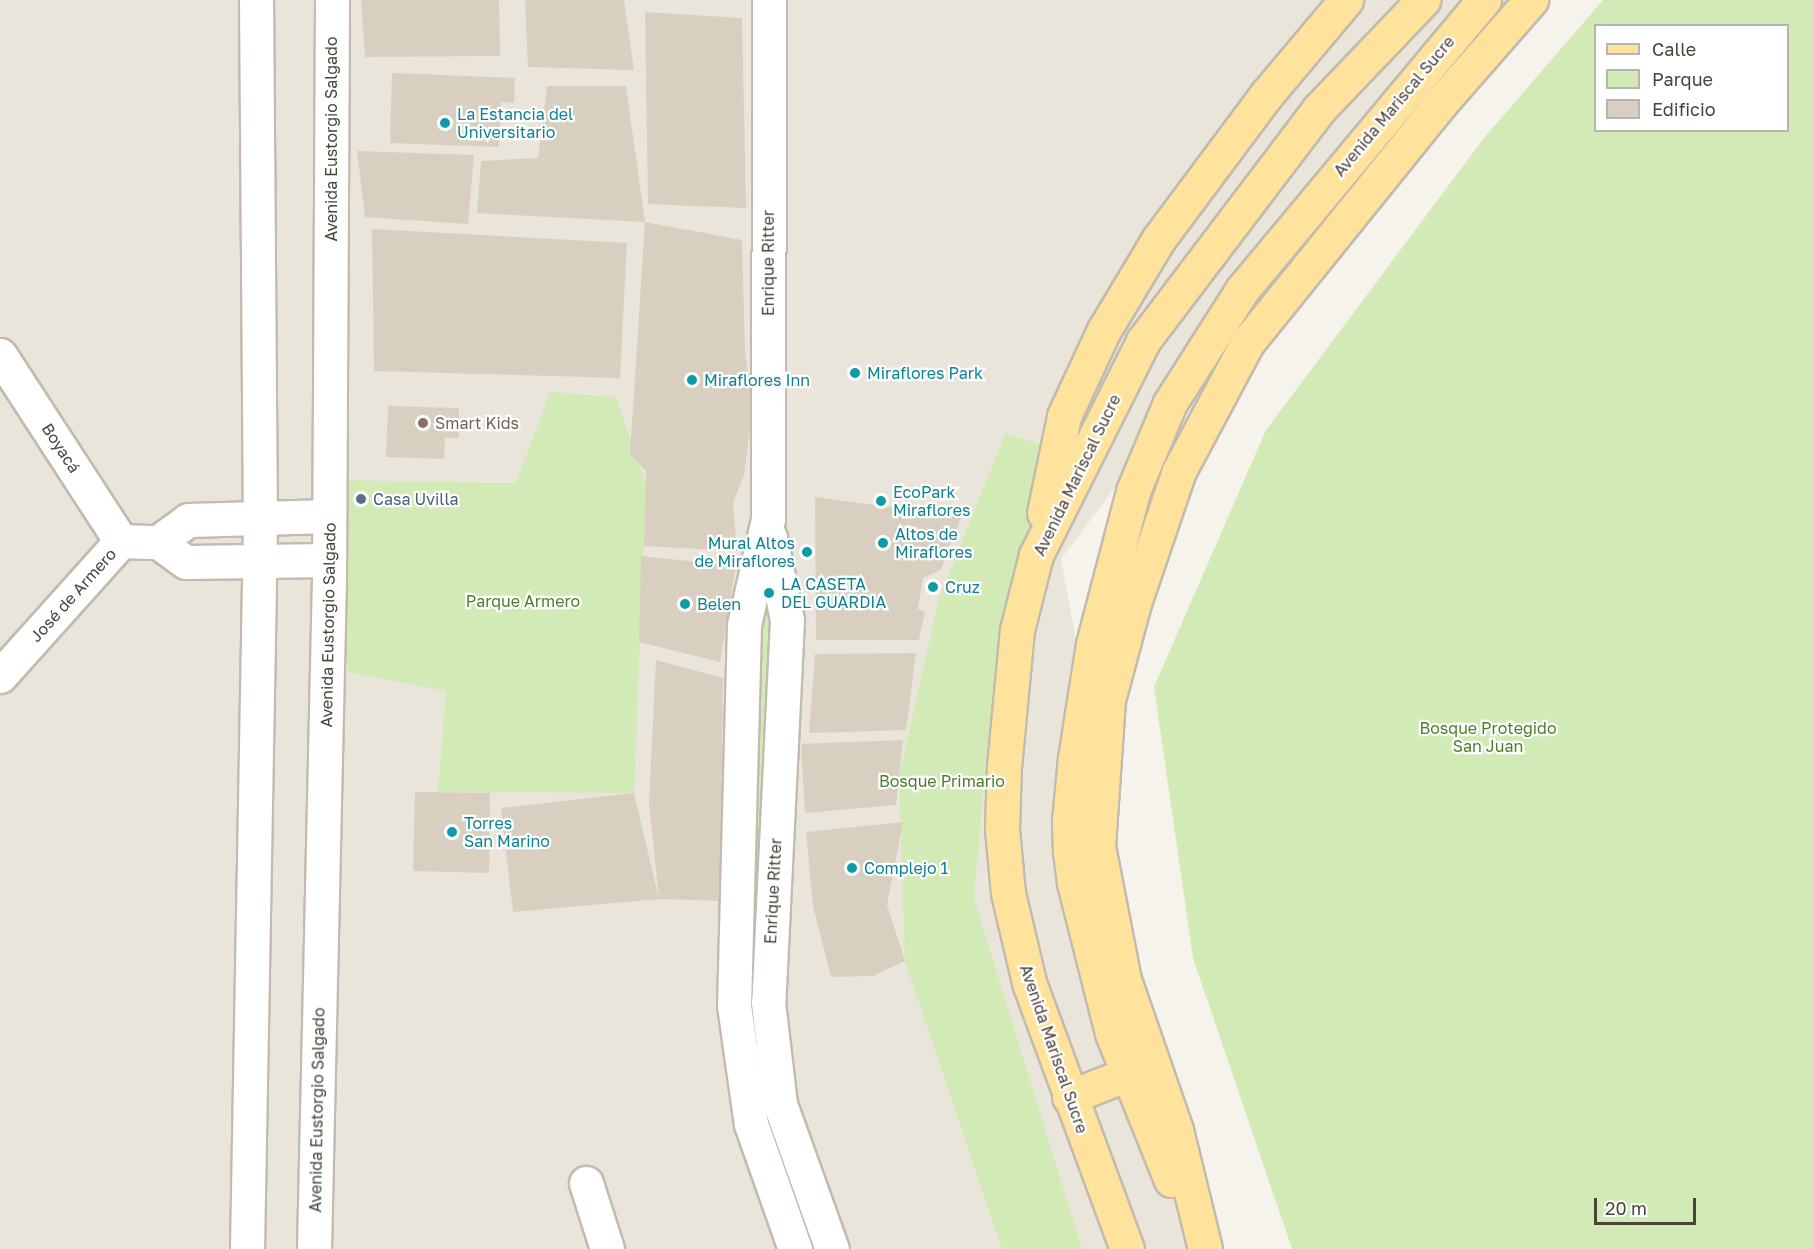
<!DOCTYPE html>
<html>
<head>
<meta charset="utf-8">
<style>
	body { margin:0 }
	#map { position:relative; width:1813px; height:1249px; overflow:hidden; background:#f6f3ec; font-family:"Golos Text",sans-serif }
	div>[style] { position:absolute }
	.residential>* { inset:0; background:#eae5da }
	.green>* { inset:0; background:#d2eab5 }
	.building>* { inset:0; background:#d8cfc1 }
	.roads { filter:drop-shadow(2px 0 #c2bbae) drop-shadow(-2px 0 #c2bbae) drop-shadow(0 2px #c2bbae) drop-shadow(0 -2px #c2bbae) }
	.minor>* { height:33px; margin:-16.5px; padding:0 16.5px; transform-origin:16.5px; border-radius:16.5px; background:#fff }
	.major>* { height:33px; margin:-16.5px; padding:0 16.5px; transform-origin:16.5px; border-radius:16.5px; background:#ffe39c }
	.dots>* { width:16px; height:16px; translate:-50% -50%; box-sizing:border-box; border:3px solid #fff; border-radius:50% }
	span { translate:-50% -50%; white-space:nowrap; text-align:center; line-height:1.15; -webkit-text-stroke:4.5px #fff; paint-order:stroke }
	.street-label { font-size:16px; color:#4b4439 }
	.culture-label { font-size:16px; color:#0d838f }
	.left { translate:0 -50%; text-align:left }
	.right { translate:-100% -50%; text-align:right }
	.education-label { font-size:16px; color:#785e54 }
	.service-label { font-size:16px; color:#4e5e75 }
	.park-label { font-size:16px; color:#4a7f2a }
	.legend { position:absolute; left:1594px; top:24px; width:195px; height:108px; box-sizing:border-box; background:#fff; border:2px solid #b7b4b0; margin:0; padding:8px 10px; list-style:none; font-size:18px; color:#4b4439 }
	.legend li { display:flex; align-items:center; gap:12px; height:30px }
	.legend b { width:30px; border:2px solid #b7b4b0 }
	.scale { position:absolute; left:1594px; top:1198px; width:102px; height:27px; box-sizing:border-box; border:3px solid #4b4439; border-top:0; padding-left:8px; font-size:18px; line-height:21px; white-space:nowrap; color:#4b4439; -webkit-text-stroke:4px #fff; paint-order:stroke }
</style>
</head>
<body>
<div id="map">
	<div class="residential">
		<div style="clip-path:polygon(0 0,1508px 0,1365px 176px,1365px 154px,1061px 559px,1186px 1249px,0 1249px)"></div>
	</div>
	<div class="green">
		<div style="clip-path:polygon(evenodd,1603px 0,1813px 0,1813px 1249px,1292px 1249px,1193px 958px,1154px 687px,1266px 430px,1484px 138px,1603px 0,1596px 26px,1788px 26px,1788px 130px,1596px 130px,1596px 26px)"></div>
		<div style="clip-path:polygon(550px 392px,616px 397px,646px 483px,634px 793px,438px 792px,446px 691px,348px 672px,329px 480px,516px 483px)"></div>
		<div style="clip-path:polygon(1006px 433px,1055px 450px,1017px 630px,989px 729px,974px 898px,1082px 1249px,1002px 1249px,905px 961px,899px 777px,939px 598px)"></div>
		<div style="clip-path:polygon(767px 560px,780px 621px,774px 1107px,829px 1249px,801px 1249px,758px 1120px,744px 998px,749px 626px)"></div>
	</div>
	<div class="building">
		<div style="clip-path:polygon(361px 0,499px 0,500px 56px,365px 57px)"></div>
		<div style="clip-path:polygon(525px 0,624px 0,634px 70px,528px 67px)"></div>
		<div style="clip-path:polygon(645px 12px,742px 18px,746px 208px,648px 204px)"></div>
		<div style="clip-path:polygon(392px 73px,515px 78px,514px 103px,501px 102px,499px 147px,390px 143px)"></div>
		<div style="clip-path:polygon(547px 86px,626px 86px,645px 222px,477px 213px,481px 161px,538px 158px)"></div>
		<div style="clip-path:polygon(357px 151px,474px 155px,468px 224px,365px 217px)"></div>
		<div style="clip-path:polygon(645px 222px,742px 240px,745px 352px,753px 407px,744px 475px,733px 503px,737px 551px,644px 546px,646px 471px,630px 454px)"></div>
		<div style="clip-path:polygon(372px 229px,627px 243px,620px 378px,374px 371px)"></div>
		<div style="clip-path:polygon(388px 406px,459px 408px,459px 438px,445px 438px,444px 459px,386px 457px)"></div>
		<div style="clip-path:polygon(815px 497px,961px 517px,941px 570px,923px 578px,918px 609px,925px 612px,919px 640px,816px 640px)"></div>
		<div style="clip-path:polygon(641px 556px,736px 566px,720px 662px,639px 642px)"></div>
		<div style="clip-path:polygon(916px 653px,906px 730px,809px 733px,815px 654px)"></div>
		<div style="clip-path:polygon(656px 660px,723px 678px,720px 901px,659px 899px,649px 804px)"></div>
		<div style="clip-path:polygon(903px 740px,896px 805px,805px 813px,801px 744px)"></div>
		<div style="clip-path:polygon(415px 792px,490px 793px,489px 873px,413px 871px)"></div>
		<div style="clip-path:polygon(634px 793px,659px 899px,513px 912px,501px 808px)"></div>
		<div style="clip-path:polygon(903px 822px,887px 905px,905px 961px,873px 976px,831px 977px,813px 906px,806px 832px)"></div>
	</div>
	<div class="roads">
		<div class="minor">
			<div style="left:769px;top:0;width:519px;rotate:90.11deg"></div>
			<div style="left:768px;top:519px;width:109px;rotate:102.8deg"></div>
			<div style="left:744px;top:625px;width:380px;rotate:91.5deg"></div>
			<div style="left:734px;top:1005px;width:120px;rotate:81.9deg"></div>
			<div style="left:751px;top:1124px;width:133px;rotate:70.6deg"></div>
			<div style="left:0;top:355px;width:222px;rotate:57deg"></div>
			<div style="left:770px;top:537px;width:85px;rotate:78.4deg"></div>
			<div style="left:787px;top:620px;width:382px;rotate:92.8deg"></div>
			<div style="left:768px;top:1002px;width:103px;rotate:83.3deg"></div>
			<div style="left:780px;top:1104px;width:154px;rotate:70.3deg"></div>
			<div style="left:121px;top:541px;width:37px;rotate:2deg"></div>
			<div style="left:158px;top:542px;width:37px;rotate:-36deg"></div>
			<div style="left:188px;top:520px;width:141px;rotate:-1.6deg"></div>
			<div style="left:158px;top:542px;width:34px;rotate:36deg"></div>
			<div style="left:186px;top:562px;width:143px;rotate:-0.8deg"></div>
			<div style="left:0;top:676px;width:181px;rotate:-48.1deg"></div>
			<div style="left:586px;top:1183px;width:69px;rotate:72.3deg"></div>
			<div style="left:247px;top:1249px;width:721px;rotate:-88.97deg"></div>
			<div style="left:260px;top:528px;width:528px;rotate:-90.43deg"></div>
			<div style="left:314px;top:1249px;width:670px;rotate:-88.72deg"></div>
			<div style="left:329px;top:579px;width:579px;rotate:-89.7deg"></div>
		</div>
		<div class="major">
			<div style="left:1044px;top:513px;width:99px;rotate:-78.3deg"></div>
			<div style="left:1064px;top:416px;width:95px;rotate:-65.1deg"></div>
			<div style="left:1104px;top:330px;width:105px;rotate:-59deg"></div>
			<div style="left:1158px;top:240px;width:182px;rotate:-53.3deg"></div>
			<div style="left:1267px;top:94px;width:123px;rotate:-50deg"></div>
			<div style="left:1069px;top:1097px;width:63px;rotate:-21.3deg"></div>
			<div style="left:1171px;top:1180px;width:158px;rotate:-111.9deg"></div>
			<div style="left:1112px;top:1033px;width:155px;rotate:-104.2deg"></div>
			<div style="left:1074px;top:883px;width:31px;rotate:-97deg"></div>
			<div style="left:1070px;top:852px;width:31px;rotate:-92deg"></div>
			<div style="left:1069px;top:821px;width:63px;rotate:-84.6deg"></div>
			<div style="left:1075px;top:758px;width:115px;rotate:-81deg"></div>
			<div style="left:1093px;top:644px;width:158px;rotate:-75.3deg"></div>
			<div style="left:1133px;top:491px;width:95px;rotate:-67.2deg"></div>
			<div style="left:1170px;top:403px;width:134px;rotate:-57.5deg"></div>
			<div style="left:1242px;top:290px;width:378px;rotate:-50.2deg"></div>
			<div style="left:1127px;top:1249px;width:284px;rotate:-110.2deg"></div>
			<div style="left:1029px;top:982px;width:91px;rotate:-103.3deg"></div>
			<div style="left:1008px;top:893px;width:64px;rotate:-95.4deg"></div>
			<div style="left:1002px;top:829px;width:62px;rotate:-88.2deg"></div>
			<div style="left:1004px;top:767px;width:138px;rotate:-84.6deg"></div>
			<div style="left:1017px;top:630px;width:77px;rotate:-75.8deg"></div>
			<div style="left:1036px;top:555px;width:239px;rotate:-63.4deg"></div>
			<div style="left:1143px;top:341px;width:291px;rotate:-52.8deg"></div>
			<div style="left:1319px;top:109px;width:151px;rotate:-46.3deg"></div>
			<div style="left:1205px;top:1249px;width:122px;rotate:-103.7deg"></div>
			<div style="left:1176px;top:1130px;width:159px;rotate:-109.1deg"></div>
			<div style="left:1124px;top:980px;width:136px;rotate:-101deg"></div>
			<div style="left:1098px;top:846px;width:146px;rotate:-86.1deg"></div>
			<div style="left:1108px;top:700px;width:100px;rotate:-75deg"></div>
			<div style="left:1134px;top:603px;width:139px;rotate:-71.2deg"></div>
			<div style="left:1179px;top:471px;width:145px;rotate:-62deg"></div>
			<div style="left:1247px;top:343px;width:306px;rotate:-51.1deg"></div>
			<div style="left:1439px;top:105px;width:140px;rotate:-48.8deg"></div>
		</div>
	</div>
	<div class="dots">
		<div style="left:445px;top:123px;background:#0f9aa8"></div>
		<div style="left:855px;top:373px;background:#0f9aa8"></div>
		<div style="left:692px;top:380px;background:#0f9aa8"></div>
		<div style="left:423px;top:423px;background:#8d6e63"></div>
		<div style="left:361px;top:499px;background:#5c6f8a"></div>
		<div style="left:881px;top:501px;background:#0f9aa8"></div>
		<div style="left:883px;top:543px;background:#0f9aa8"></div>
		<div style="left:807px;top:552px;background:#0f9aa8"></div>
		<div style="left:933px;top:587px;background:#0f9aa8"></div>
		<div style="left:769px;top:593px;background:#0f9aa8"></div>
		<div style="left:685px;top:604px;background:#0f9aa8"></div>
		<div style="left:452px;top:832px;background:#0f9aa8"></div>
		<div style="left:852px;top:868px;background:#0f9aa8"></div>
	</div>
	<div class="street-label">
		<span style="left:1394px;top:106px;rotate:-50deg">Avenida Mariscal Sucre</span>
		<span style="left:331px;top:139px;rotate:-90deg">Avenida Eustorgio Salgado</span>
		<span style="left:768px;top:263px;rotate:-90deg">Enrique Ritter</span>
		<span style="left:61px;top:448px;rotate:57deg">Boyacá</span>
		<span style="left:1077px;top:475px;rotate:-64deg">Avenida Mariscal Sucre</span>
		<span style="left:73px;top:595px;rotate:-48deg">José de Armero</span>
		<span style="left:328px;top:625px;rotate:-89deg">Avenida Eustorgio Salgado</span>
		<span style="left:773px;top:891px;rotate:-87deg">Enrique Ritter</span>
		<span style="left:1054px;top:1049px;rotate:71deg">Avenida Mariscal Sucre</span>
		<span style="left:317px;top:1110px;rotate:-89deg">Avenida Eustorgio Salgado</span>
	</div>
	<div class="culture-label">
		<span class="left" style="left:457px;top:123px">La Estancia del<br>Universitario</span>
		<span class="left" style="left:867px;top:373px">Miraflores Park</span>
		<span class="left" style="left:704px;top:380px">Miraflores Inn</span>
		<span class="left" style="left:893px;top:501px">EcoPark<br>Miraflores</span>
		<span class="left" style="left:895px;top:543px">Altos de<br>Miraflores</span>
		<span class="right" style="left:795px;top:552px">Mural Altos<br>de Miraflores</span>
		<span class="left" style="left:781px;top:593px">LA CASETA<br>DEL GUARDIA</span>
		<span class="left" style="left:945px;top:587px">Cruz</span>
		<span class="left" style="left:697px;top:604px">Belen</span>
		<span class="left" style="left:464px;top:832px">Torres<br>San Marino</span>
		<span class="left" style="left:864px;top:868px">Complejo 1</span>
	</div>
	<div class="education-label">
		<span class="left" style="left:435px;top:423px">Smart Kids</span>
	</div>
	<div class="service-label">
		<span class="left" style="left:373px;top:499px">Casa Uvilla</span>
	</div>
	<div class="park-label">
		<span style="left:523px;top:601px">Parque Armero</span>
		<span style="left:1488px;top:737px">Bosque Protegido<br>San Juan</span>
		<span style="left:942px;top:781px">Bosque Primario</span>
	</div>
	<ul class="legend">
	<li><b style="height:8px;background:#ffe39c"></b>Calle</li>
	<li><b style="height:16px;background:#d2eab5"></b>Parque</li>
	<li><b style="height:16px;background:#d8cfc1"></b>Edificio</li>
	</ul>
	<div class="scale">20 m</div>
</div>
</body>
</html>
